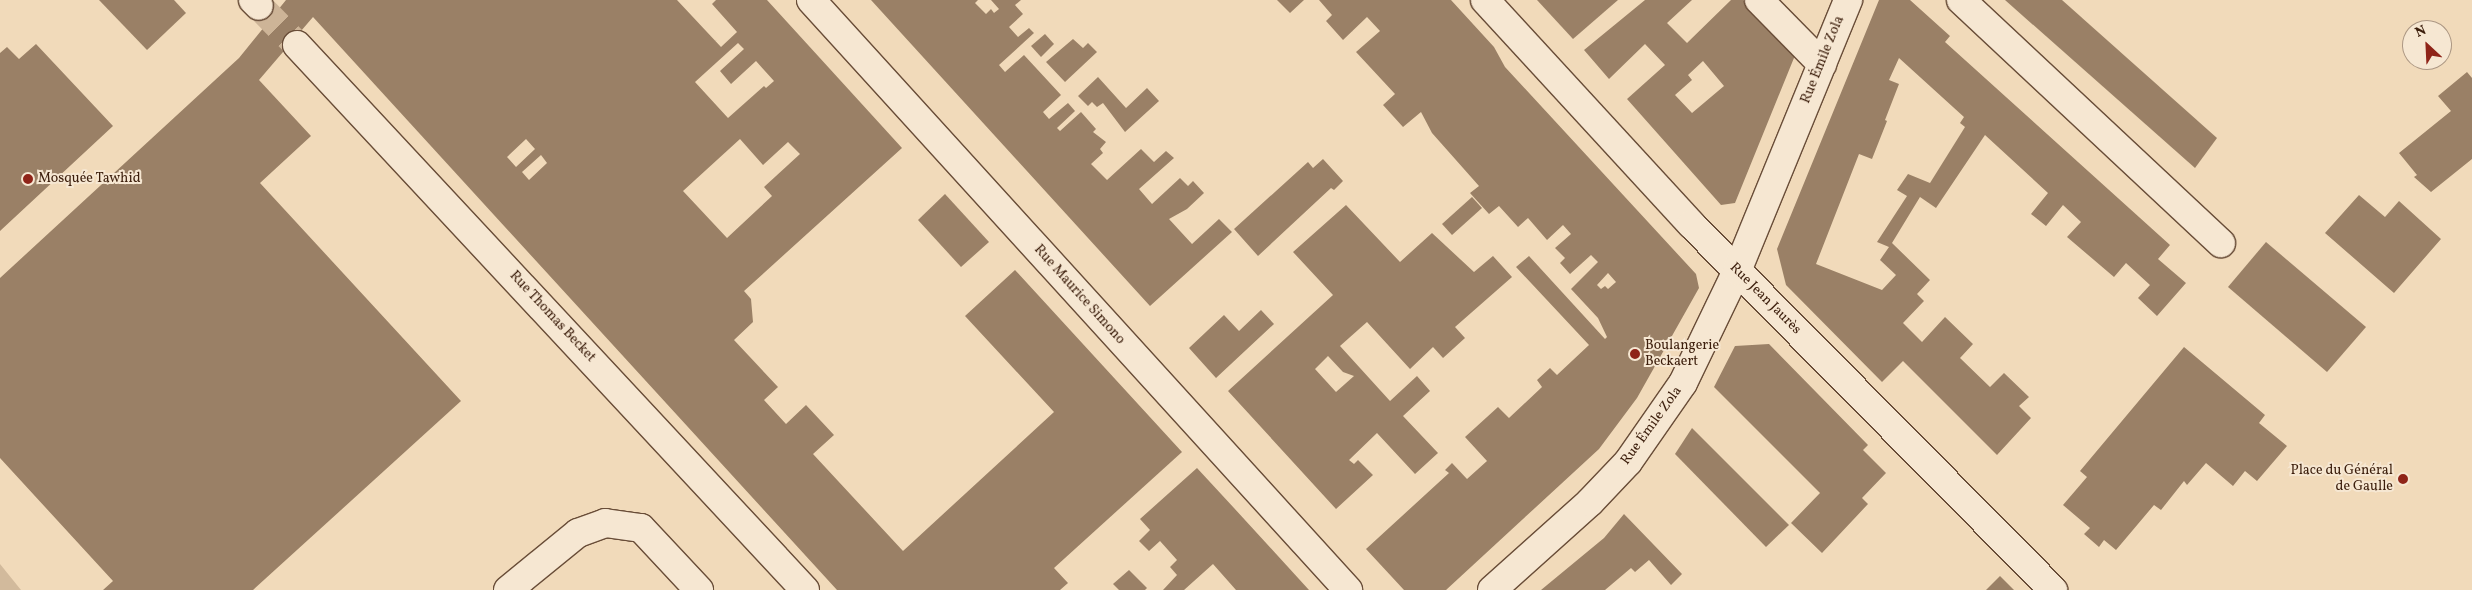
<!DOCTYPE html>
<html>
<head>
<meta charset="utf-8">
<style>
	body { margin:0 }
	#map { position:relative; width:2472px; height:590px; overflow:hidden; background:#f1daba; font-family:Vollkorn,serif }
	div>[style] { position:absolute }
	.green>* { inset:0; background:#d2ba9c }
	.building>* { inset:0; background:#9a8066 }
	.minor-tunnel>* { height:28px; margin-top:-14px; transform-origin:0; background:repeating-linear-gradient(90deg,#cdb497 0 28px,transparent 0 42px) }
	.roads { filter:drop-shadow(1px 0 #694d38) drop-shadow(-1px 0 #694d38) drop-shadow(0 1px #694d38) drop-shadow(0 -1px #694d38) }
	.minor>* { height:28px; margin:-14px; padding:0 14px; transform-origin:14px; border-radius:14px; background:#f6e7d2 }
	.dots>* { width:14px; height:14px; translate:-50% -50%; box-sizing:border-box; border:2px solid #f6e7d2; border-radius:50% }
	span { translate:-50% -50%; white-space:nowrap; text-align:center; line-height:1.15; -webkit-text-stroke:4px #f6e7d2; paint-order:stroke }
	.street-label { font-size:14px; color:#3c1e0c }
	.poi-label { font-size:14px; color:#3c1e0c }
	.left { translate:0 -50%; text-align:left }
	.right { translate:-100% -50%; text-align:right }
	.north { position:absolute; left:2402px; top:20px; width:50px; height:50px; box-sizing:border-box; background:#f6e7d2; border:1px solid #ac9783; border-radius:50%; rotate:335deg; font-size:14px; font-weight:700; line-height:20px; text-align:center; color:#3c1e0c }
	.north::after { content:''; display:block; margin:auto; width:18px; height:22px; background:#8f2418; clip-path:polygon(50% 0,100% 100%,50% 72%,0 100%) }
</style>
</head>
<body>
<div id="map">
	<div class="green">
		<div style="clip-path:polygon(0 564px,21px 590px,0 590px)"></div>
	</div>
	<div class="building">
		<div style="clip-path:polygon(99px 0,174px 0,186px 13px,147px 50px)"></div>
		<div style="clip-path:polygon(evenodd,286px 0,677px 0,721px 47px,737px 32px,712px 4px,716px 0,767px 0,902px 148px,744px 291px,751px 299px,753px 322px,734px 340px,778px 387px,764px 400px,786px 424px,806px 405px,834px 435px,813px 454px,903px 551px,1054px 412px,965px 316px,1015px 270px,1182px 452px,1054px 568px,1068px 583px,1060px 590px,837px 590px,313px 17px,259px 80px,311px 136px,260px 183px,461px 401px,253px 590px,103px 590px,113px 581px,0 458px,0 278px,239px 58px,286px 0,738px 43px,744px 49px,720px 71px,731px 84px,756px 61px,774px 81px,766px 88px,764px 86px,728px 118px,695px 82px,738px 43px,286px 0,526px 139px,535px 149px,516px 167px,507px 157px,526px 139px,286px 0,740px 139px,763px 165px,788px 142px,800px 154px,764px 187px,772px 196px,727px 238px,683px 191px,740px 139px,286px 0,541px 155px,547px 163px,529px 180px,522px 172px,541px 155px)"></div>
		<div style="clip-path:polygon(871px 0,978px 0,975px 3px,986px 14px,991px 9px,994px 13px,999px 9px,991px 0,1021px 0,1015px 5px,1023px 14px,1009px 27px,1018px 37px,1029px 28px,1034px 33px,999px 65px,1005px 72px,1024px 55px,1061px 95px,1043px 112px,1049px 119px,1068px 103px,1075px 111px,1057px 128px,1060px 131px,1081px 112px,1096px 129px,1093px 132px,1106px 142px,1100px 149px,1103px 153px,1091px 164px,1107px 180px,1141px 149px,1154px 162px,1166px 151px,1174px 158px,1139px 189px,1152px 204px,1180px 178px,1188px 186px,1193px 181px,1204px 193px,1187px 209px,1169px 219px,1192px 244px,1219px 219px,1232px 232px,1150px 306px)"></div>
		<div style="clip-path:polygon(1277px 0,1304px 0,1290px 13px)"></div>
		<div style="clip-path:polygon(evenodd,1319px 0,1451px 0,1494px 47px,1505px 67px,1696px 274px,1699px 288px,1637px 398px,1599px 449px,1446px 590px,1404px 590px,1366px 549px,1449px 473px,1445px 470px,1452px 463px,1467px 479px,1487px 461px,1465px 437px,1498px 407px,1509px 418px,1542px 387px,1537px 380px,1550px 368px,1557px 375px,1589px 345px,1516px 267px,1529px 256px,1605px 339px,1607px 337px,1598px 318px,1571px 289px,1598px 262px,1591px 255px,1570px 274px,1560px 263px,1565px 258px,1555px 248px,1571px 234px,1563px 225px,1547px 240px,1528px 218px,1518px 227px,1499px 206px,1489px 214px,1470px 193px,1479px 186px,1432px 133px,1421px 112px,1403px 127px,1383px 105px,1395px 94px,1356px 52px,1380px 31px,1367px 17px,1343px 40px,1326px 21px,1332px 15px,1319px 0,1608px 273px,1616px 282px,1608px 289px,1605px 286px,1601px 289px,1597px 285px,1608px 273px)"></div>
		<div style="clip-path:polygon(1537px 0,1618px 0,1573px 39px)"></div>
		<div style="clip-path:polygon(evenodd,1645px 0,1692px 0,1667px 23px,1687px 43px,1731px 0,1743px 0,1796px 53px,1735px 203px,1721px 205px,1627px 99px,1665px 65px,1645px 44px,1609px 79px,1584px 50px,1645px 0,1703px 61px,1724px 86px,1692px 113px,1675px 95px,1692px 80px,1688px 75px,1703px 61px)"></div>
		<div style="clip-path:polygon(evenodd,1879px 0,1910px 0,1950px 36px,1945px 42px,2170px 245px,2158px 259px,2186px 283px,2157px 316px,2138px 298px,2150px 285px,2126px 263px,2114px 277px,2067px 237px,2081px 222px,2063px 205px,2046px 226px,2031px 214px,2048px 193px,1985px 135px,1936px 208px,1920px 197px,1892px 243px,1930px 280px,1917px 294px,1924px 301px,1903px 323px,1922px 342px,1945px 317px,1973px 344px,1960px 358px,1990px 387px,2004px 373px,2029px 397px,2019px 406px,2031px 418px,1997px 455px,1903px 361px,1882px 382px,1786px 285px,1777px 249px,1879px 0,1899px 58px,1964px 117px,1960px 123px,1965px 127px,1930px 183px,1908px 174px,1897px 190px,1907px 196px,1877px 242px,1889px 247px,1880px 260px,1896px 275px,1882px 290px,1816px 264px,1859px 154px,1872px 159px,1887px 121px,1885px 120px,1899px 84px,1889px 80px,1899px 58px)"></div>
		<div style="clip-path:polygon(2005px 0,2062px 0,2217px 138px,2195px 168px)"></div>
		<div style="clip-path:polygon(1045px 34px,1054px 44px,1041px 57px,1031px 46px)"></div>
		<div style="clip-path:polygon(1073px 39px,1083px 48px,1088px 43px,1097px 52px,1065px 82px,1046px 62px)"></div>
		<div style="clip-path:polygon(36px 44px,113px 126px,0 231px,0 53px,7px 47px,19px 59px)"></div>
		<div style="clip-path:polygon(2467px 72px,2472px 78px,2472px 159px,2431px 192px,2414px 177px,2417px 175px,2399px 153px,2451px 111px,2438px 96px)"></div>
		<div style="clip-path:polygon(1098px 77px,1126px 108px,1147px 88px,1159px 101px,1125px 132px,1103px 103px,1097px 107px,1092px 102px,1088px 106px,1078px 96px)"></div>
		<div style="clip-path:polygon(1323px 159px,1343px 181px,1334px 190px,1331px 188px,1258px 256px,1234px 229px,1308px 162px,1313px 168px)"></div>
		<div style="clip-path:polygon(945px 194px,989px 242px,961px 267px,918px 220px)"></div>
		<div style="clip-path:polygon(2359px 195px,2385px 217px,2399px 201px,2441px 239px,2394px 293px,2325px 233px)"></div>
		<div style="clip-path:polygon(1472px 197px,1482px 208px,1452px 235px,1442px 224px)"></div>
		<div style="clip-path:polygon(evenodd,1346px 205px,1400px 262px,1432px 233px,1474px 272px,1493px 256px,1512px 277px,1455px 327px,1465px 338px,1443px 358px,1433px 347px,1410px 369px,1367px 322px,1340px 346px,1390px 401px,1417px 376px,1430px 391px,1403px 416px,1438px 453px,1415px 474px,1377px 433px,1349px 460px,1354px 464px,1358px 460px,1373px 475px,1336px 509px,1228px 391px,1333px 295px,1293px 252px,1346px 205px,1328px 356px,1343px 372px,1354px 376px,1336px 392px,1315px 369px,1328px 356px)"></div>
		<div style="clip-path:polygon(2266px 242px,2366px 327px,2327px 372px,2228px 287px)"></div>
		<div style="clip-path:polygon(1261px 310px,1274px 324px,1216px 378px,1189px 348px,1224px 315px,1239px 331px)"></div>
		<div style="clip-path:polygon(1769px 344px,1868px 445px,1863px 450px,1886px 473px,1862px 498px,1868px 504px,1822px 553px,1791px 523px,1820px 493px,1714px 387px,1735px 346px)"></div>
		<div style="clip-path:polygon(2184px 347px,2265px 415px,2259px 423px,2287px 446px,2257px 481px,2245px 471px,2233px 486px,2206px 463px,2187px 485px,2184px 481px,2161px 510px,2154px 505px,2116px 550px,2104px 540px,2099px 547px,2084px 534px,2090px 528px,2063px 505px,2087px 477px,2080px 471px)"></div>
		<div style="clip-path:polygon(1692px 428px,1789px 525px,1766px 547px,1675px 454px)"></div>
		<div style="clip-path:polygon(1197px 468px,1234px 508px,1309px 590px,1236px 590px,1213px 564px,1184px 590px,1163px 590px,1177px 575px,1170px 567px,1177px 560px,1160px 541px,1149px 551px,1139px 541px,1150px 530px,1140px 519px)"></div>
		<div style="clip-path:polygon(1624px 514px,1682px 574px,1671px 585px,1649px 560px,1635px 572px,1631px 568px,1605px 590px,1541px 590px,1604px 538px)"></div>
		<div style="clip-path:polygon(1129px 570px,1147px 588px,1145px 590px,1119px 590px,1113px 584px)"></div>
		<div style="clip-path:polygon(2000px 576px,2014px 590px,1986px 590px)"></div>
	</div>
	<div class="minor-tunnel">
		<div style="left:259px;top:6px;width:54px;rotate:45.7deg"></div>
	</div>
	<div class="roads">
		<div class="minor">
			<div style="left:253px;top:0;width:8px;rotate:45deg"></div>
			<div style="left:811px;top:0;width:798px;rotate:47.69deg"></div>
			<div style="left:1485px;top:0;width:304px;rotate:47.4deg"></div>
			<div style="left:1691px;top:224px;width:515px;rotate:45.31deg"></div>
			<div style="left:1759px;top:0;width:90px;rotate:45.5deg"></div>
			<div style="left:1961px;top:0;width:356px;rotate:43.1deg"></div>
			<div style="left:297px;top:45px;width:745px;rotate:47.01deg"></div>
			<div style="left:508px;top:590px;width:90px;rotate:-39.2deg"></div>
			<div style="left:578px;top:533px;width:29px;rotate:-20deg"></div>
			<div style="left:605px;top:523px;width:36px;rotate:8deg"></div>
			<div style="left:641px;top:528px;width:85px;rotate:46.9deg"></div>
			<div style="left:1492px;top:590px;width:132px;rotate:-41.9deg"></div>
			<div style="left:1590px;top:502px;width:55px;rotate:-46.5deg"></div>
			<div style="left:1628px;top:462px;width:96px;rotate:-55.2deg"></div>
			<div style="left:1683px;top:383px;width:124px;rotate:-64.3deg"></div>
			<div style="left:1737px;top:271px;width:293px;rotate:-67.7deg"></div>
		</div>
	</div>
	<div class="dots">
		<div style="left:28px;top:179px;background:#8f2418"></div>
		<div style="left:1635px;top:354px;background:#8f2418"></div>
		<div style="left:2403px;top:479px;background:#8f2418"></div>
	</div>
	<div class="street-label">
		<span style="left:1823px;top:60px;rotate:-68deg">Rue Émile Zola</span>
		<span style="left:1079px;top:295px;rotate:48deg">Rue Maurice Simono</span>
		<span style="left:1765px;top:299px;rotate:45deg">Rue Jean Jaurès</span>
		<span style="left:552px;top:317px;rotate:47deg">Rue Thomas Becket</span>
		<span style="left:1652px;top:426px;rotate:-54deg">Rue Émile Zola</span>
	</div>
	<div class="poi-label">
		<span class="left" style="left:38px;top:179px">Mosquée Tawhid</span>
		<span class="left" style="left:1645px;top:354px">Boulangerie<br>Beckaert</span>
		<span class="right" style="left:2393px;top:479px">Place du Général<br>de Gaulle</span>
	</div>
	<div class="north">N</div>
</div>
</body>
</html>
